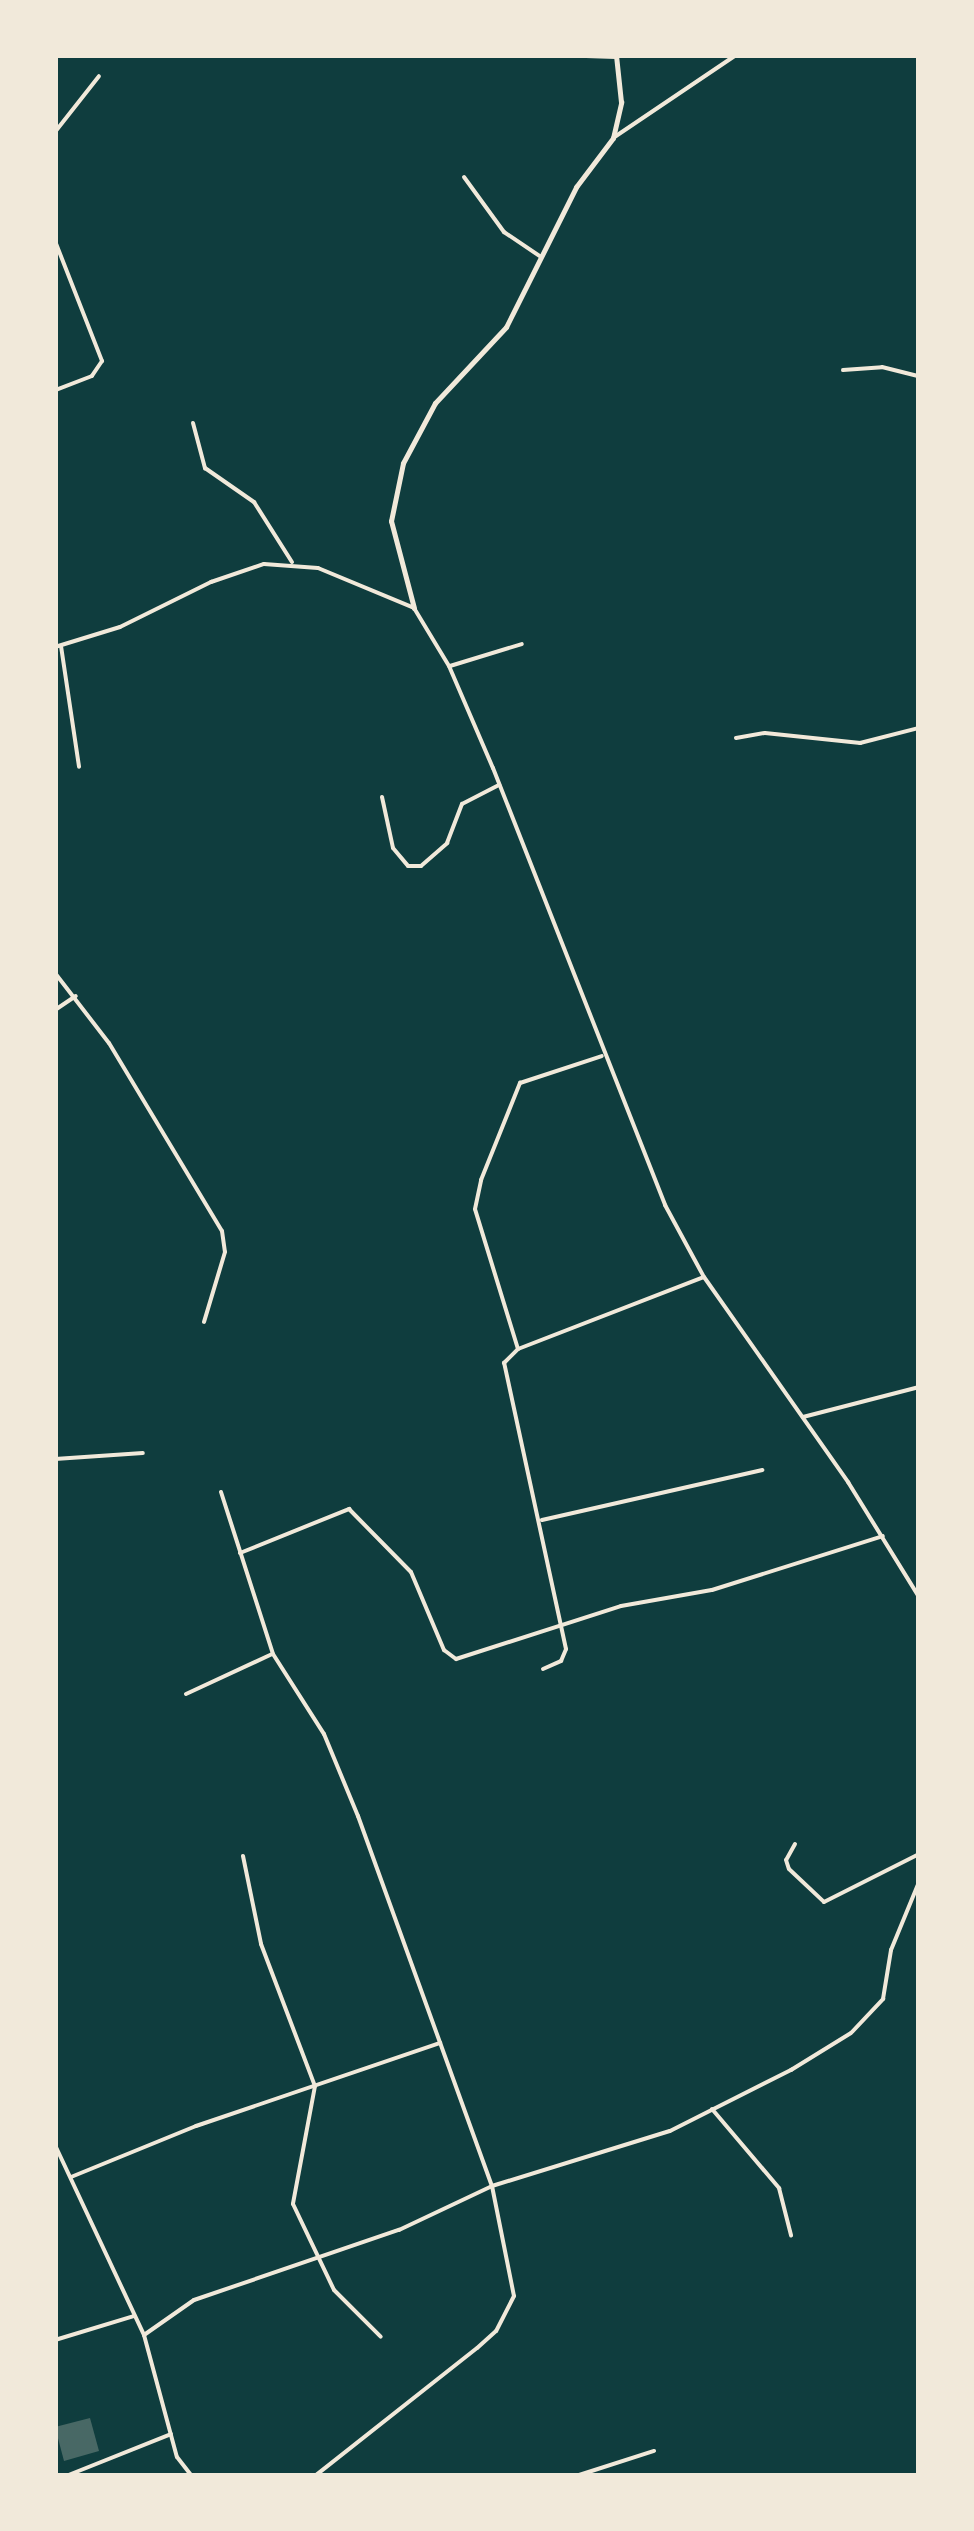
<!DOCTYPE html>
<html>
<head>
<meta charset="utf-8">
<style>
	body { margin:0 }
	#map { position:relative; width:974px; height:2531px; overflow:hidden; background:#0f3d3e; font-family:"Archivo Narrow",sans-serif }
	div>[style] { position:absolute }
	.building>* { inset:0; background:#486865 }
	.minor>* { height:4px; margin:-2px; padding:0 2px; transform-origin:2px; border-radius:2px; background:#f1e9da }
	.tertiary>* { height:5px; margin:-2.5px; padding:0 2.5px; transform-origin:2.5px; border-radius:2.5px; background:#f1e9da }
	span { translate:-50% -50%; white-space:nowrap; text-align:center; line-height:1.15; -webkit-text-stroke:10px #f1e9da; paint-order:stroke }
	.frame { position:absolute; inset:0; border:58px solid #f1e9da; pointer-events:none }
</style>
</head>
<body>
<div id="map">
	<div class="building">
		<div style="clip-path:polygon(90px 2418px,99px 2451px,64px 2461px,55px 2427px)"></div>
	</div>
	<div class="minor">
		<div style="left:556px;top:55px;width:60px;rotate:1.9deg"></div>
		<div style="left:55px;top:132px;width:71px;rotate:-51.8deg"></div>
		<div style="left:613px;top:138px;width:148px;rotate:-34deg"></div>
		<div style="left:464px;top:177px;width:68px;rotate:54deg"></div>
		<div style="left:504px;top:232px;width:45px;rotate:34deg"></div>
		<div style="left:55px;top:241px;width:129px;rotate:68.6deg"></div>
		<div style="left:102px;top:361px;width:18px;rotate:124deg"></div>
		<div style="left:92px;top:376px;width:40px;rotate:159deg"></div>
		<div style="left:843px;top:370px;width:39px;rotate:-4deg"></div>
		<div style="left:882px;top:367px;width:38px;rotate:14deg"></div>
		<div style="left:193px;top:423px;width:47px;rotate:75.1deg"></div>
		<div style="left:205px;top:468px;width:60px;rotate:34.8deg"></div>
		<div style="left:254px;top:502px;width:71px;rotate:57.7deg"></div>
		<div style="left:61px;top:646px;width:122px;rotate:81.5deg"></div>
		<div style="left:55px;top:647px;width:68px;rotate:-17.1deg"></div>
		<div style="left:120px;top:627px;width:102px;rotate:-26.3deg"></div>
		<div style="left:211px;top:582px;width:56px;rotate:-18.8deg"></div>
		<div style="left:264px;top:564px;width:54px;rotate:4.2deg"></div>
		<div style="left:318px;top:568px;width:104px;rotate:22.6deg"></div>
		<div style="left:414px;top:608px;width:68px;rotate:58.9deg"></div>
		<div style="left:449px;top:666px;width:111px;rotate:66.7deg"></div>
		<div style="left:493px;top:768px;width:470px;rotate:68.5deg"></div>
		<div style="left:665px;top:1205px;width:82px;rotate:61.6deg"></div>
		<div style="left:704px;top:1277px;width:251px;rotate:54.9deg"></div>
		<div style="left:848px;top:1482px;width:135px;rotate:58.3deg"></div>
		<div style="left:450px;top:666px;width:75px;rotate:-17deg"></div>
		<div style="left:736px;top:738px;width:29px;rotate:-10deg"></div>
		<div style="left:765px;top:733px;width:96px;rotate:6deg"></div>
		<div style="left:860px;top:743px;width:61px;rotate:-14.3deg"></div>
		<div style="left:382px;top:797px;width:52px;rotate:77.8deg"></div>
		<div style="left:393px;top:848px;width:23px;rotate:50deg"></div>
		<div style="left:408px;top:866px;width:13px"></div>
		<div style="left:421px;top:866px;width:35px;rotate:-41deg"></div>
		<div style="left:447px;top:843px;width:42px;rotate:-69deg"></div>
		<div style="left:462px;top:804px;width:42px;rotate:-27.2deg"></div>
		<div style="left:55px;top:973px;width:88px;rotate:52.4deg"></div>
		<div style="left:109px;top:1043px;width:219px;rotate:59deg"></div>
		<div style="left:222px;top:1231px;width:21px;rotate:82deg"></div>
		<div style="left:225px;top:1252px;width:73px;rotate:106.7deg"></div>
		<div style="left:55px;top:1010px;width:25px;rotate:-34deg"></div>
		<div style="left:518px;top:1349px;width:146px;rotate:-107.1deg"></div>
		<div style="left:475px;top:1209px;width:30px;rotate:-78deg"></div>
		<div style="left:481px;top:1180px;width:105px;rotate:-68.1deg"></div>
		<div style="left:520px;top:1083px;width:86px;rotate:-18.2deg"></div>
		<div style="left:803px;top:1417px;width:120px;rotate:-14.5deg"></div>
		<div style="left:55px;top:1459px;width:88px;rotate:-3.9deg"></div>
		<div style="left:221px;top:1492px;width:170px;rotate:72.2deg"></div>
		<div style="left:273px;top:1654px;width:95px;rotate:57.5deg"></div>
		<div style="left:324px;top:1734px;width:89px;rotate:67.5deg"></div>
		<div style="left:358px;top:1816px;width:394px;rotate:70.1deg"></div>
		<div style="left:492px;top:2186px;width:112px;rotate:78.7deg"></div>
		<div style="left:514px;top:2296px;width:39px;rotate:117deg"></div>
		<div style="left:496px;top:2331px;width:25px;rotate:138deg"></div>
		<div style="left:477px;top:2348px;width:206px;rotate:141.7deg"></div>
		<div style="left:542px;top:1520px;width:226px;rotate:-12.8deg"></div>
		<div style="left:240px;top:1553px;width:118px;rotate:-22deg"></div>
		<div style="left:349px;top:1509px;width:88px;rotate:45.5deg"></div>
		<div style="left:411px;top:1572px;width:85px;rotate:67.1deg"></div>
		<div style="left:444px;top:1650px;width:15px;rotate:37deg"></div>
		<div style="left:456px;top:1659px;width:173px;rotate:-17.8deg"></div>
		<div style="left:621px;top:1606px;width:92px;rotate:-10deg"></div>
		<div style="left:712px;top:1590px;width:179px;rotate:-17.5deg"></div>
		<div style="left:543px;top:1669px;width:20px;rotate:-24deg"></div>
		<div style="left:561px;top:1661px;width:13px;rotate:-67deg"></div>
		<div style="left:566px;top:1649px;width:293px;rotate:-102.2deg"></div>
		<div style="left:504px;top:1363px;width:20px;rotate:-45deg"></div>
		<div style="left:518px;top:1349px;width:199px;rotate:-21.2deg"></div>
		<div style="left:186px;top:1694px;width:95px;rotate:-24.9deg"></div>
		<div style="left:795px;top:1844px;width:18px;rotate:119deg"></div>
		<div style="left:786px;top:1860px;width:9px;rotate:72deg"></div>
		<div style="left:789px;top:1869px;width:48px;rotate:43.3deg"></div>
		<div style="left:824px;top:1902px;width:106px;rotate:-26.8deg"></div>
		<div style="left:243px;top:1856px;width:90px;rotate:78.4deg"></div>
		<div style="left:261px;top:1944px;width:152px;rotate:69.2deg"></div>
		<div style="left:315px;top:2086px;width:120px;rotate:100.6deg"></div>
		<div style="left:293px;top:2204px;width:95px;rotate:64.5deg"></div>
		<div style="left:334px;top:2290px;width:66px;rotate:45deg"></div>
		<div style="left:712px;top:2109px;width:104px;rotate:49.7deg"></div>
		<div style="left:779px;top:2188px;width:49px;rotate:75.7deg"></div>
		<div style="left:55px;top:2145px;width:210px;rotate:64.9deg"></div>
		<div style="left:144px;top:2335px;width:126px;rotate:74.9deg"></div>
		<div style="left:177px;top:2457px;width:24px;rotate:52deg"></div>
		<div style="left:71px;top:2177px;width:135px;rotate:-22.2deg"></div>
		<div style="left:196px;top:2126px;width:258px;rotate:-18.8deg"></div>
		<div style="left:144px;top:2335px;width:61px;rotate:-35deg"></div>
		<div style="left:194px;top:2300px;width:217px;rotate:-18.9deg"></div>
		<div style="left:399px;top:2230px;width:103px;rotate:-25.3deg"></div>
		<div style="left:492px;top:2186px;width:186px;rotate:-17.2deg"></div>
		<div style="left:670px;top:2131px;width:136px;rotate:-26.8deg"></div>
		<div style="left:791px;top:2070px;width:70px;rotate:-31.7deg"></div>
		<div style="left:851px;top:2033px;width:47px;rotate:-46.7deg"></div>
		<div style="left:883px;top:1999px;width:50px;rotate:-80.7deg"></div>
		<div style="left:891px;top:1950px;width:74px;rotate:-67.6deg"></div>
		<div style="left:55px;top:2340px;width:83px;rotate:-16.9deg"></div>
		<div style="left:66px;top:2476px;width:113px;rotate:-21.8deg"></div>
		<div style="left:576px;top:2476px;width:82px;rotate:-17.8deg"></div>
	</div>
	<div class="tertiary">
		<div style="left:414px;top:608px;width:90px;rotate:-104.8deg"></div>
		<div style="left:391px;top:521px;width:59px;rotate:-78.3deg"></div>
		<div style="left:403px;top:463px;width:68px;rotate:-61.9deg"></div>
		<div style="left:435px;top:403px;width:104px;rotate:-46.9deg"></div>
		<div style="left:506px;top:327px;width:157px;rotate:-63.4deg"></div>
		<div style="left:576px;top:187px;width:61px;rotate:-52.9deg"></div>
		<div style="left:613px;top:138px;width:37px;rotate:-77deg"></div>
		<div style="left:621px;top:102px;width:47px;rotate:-96.1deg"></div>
	</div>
	<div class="frame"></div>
</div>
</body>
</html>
